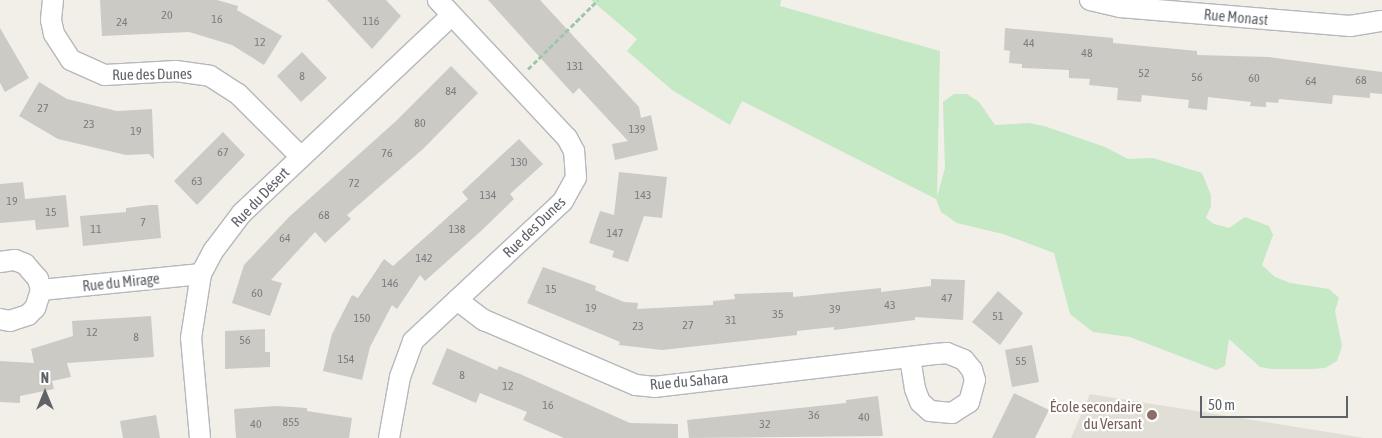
<!DOCTYPE html>
<html>
<head>
<meta charset="utf-8">
<style>
	body { margin:0 }
	#map { position:relative; width:1382px; height:438px; overflow:hidden; background:#f1efe8; font-family:"Asap Condensed",sans-serif }
	div>[style] { position:absolute }
	.education>* { inset:0; background:#e1ded6 }
	.green>* { inset:0; background:#c5e8c5 }
	.building>* { inset:0; background:#cccac5 }
	.path>* { height:3px; margin-top:-1.5px; transform-origin:0; background:repeating-linear-gradient(90deg,#9cc7a9 0 5px,transparent 0 7.5px) }
	.roads { filter:drop-shadow(1px 0 #b5b8bc) drop-shadow(-1px 0 #b5b8bc) drop-shadow(0 1px #b5b8bc) drop-shadow(0 -1px #b5b8bc) }
	.minor>* { height:20px; margin:-10px; padding:0 10px; transform-origin:10px; border-radius:10px; background:#fff }
	.dots>* { width:14px; height:14px; translate:-50% -50%; box-sizing:border-box; border:2px solid #fff; border-radius:50% }
	span { translate:-50% -50%; white-space:nowrap; text-align:center; line-height:1.15; -webkit-text-stroke:4.5px #fff; paint-order:stroke }
	.number-label { font-size:12px; color:#7a7d7f }
	.number-label span { -webkit-text-stroke-width:0 }
	.street-label { font-size:15px; color:#5f6368 }
	.education-label { font-size:15px; color:#785e54 }
	.right { translate:-100% -50%; text-align:right }
	.north { position:absolute; left:20px; top:368px; width:50px; height:50px; -webkit-text-stroke:4px #fff; paint-order:stroke; rotate:0deg; font-size:14px; font-weight:700; line-height:20px; text-align:center; color:#5f6368 }
	.north::after { content:''; display:block; margin:auto; width:18px; height:22px; background:#5f6368; clip-path:polygon(50% 0,100% 100%,50% 72%,0 100%) }
	.scale { position:absolute; left:1200px; top:396px; width:148px; height:22px; box-sizing:border-box; border:2px solid #5f6368; border-top:0; padding-left:6px; font-size:15px; line-height:18px; white-space:nowrap; color:#5f6368; -webkit-text-stroke:4px #fff; paint-order:stroke }
</style>
</head>
<body>
<div id="map">
	<div class="education">
		<div style="clip-path:polygon(1090px 394px,1365px 438px,1382px 438px,1071px 438px)"></div>
	</div>
	<div class="green">
		<div style="clip-path:polygon(591px 0,781px 0,780px 6px,940px 51px,937px 197px,945px 168px,943px 102px,954px 94px,967px 94px,979px 102px,995px 125px,1029px 123px,1044px 126px,1105px 147px,1128px 159px,1153px 158px,1202px 173px,1211px 195px,1211px 206px,1206px 218px,1214px 224px,1229px 228px,1245px 217px,1269px 226px,1273px 235px,1262px 265px,1275px 277px,1290px 283px,1329px 289px,1339px 298px,1335px 311px,1342px 346px,1337px 361px,1325px 368px,1311px 369px,1272px 369px,1260px 367px,1229px 339px,1225px 366px,1216px 370px,1130px 337px,1093px 332px,1070px 314px,1054px 253px,1003px 234px,957px 223px,941px 212px,936px 199px,742px 101px,730px 125px,672px 90px,627px 51px,637px 39px)"></div>
	</div>
	<div class="building">
		<div style="clip-path:polygon(100px 0,217px 0,238px 6px,237px 10px,282px 36px,264px 65px,232px 45px,189px 32px,102px 36px)"></div>
		<div style="clip-path:polygon(327px 0,386px 0,401px 16px,372px 49px)"></div>
		<div style="clip-path:polygon(488px 0,540px 0,639px 107px,641px 118px,651px 115px,658px 150px,615px 160px,612px 144px,628px 141px,579px 88px,573px 94px)"></div>
		<div style="clip-path:polygon(0 28px,29px 78px,5px 92px,0 83px)"></div>
		<div style="clip-path:polygon(1005px 28px,1113px 38px,1113px 43px,1197px 51px,1197px 55px,1269px 57px,1382px 72px,1382px 94px,1370px 93px,1370px 98px,1333px 95px,1332px 104px,1279px 99px,1278px 103px,1266px 102px,1266px 107px,1250px 106px,1251px 102px,1208px 97px,1207px 110px,1188px 108px,1189px 100px,1142px 95px,1141px 102px,1117px 100px,1118px 88px,1089px 85px,1090px 79px,1069px 78px,1069px 70px,1022px 68px,1022px 64px,1009px 63px,1010px 51px,1004px 50px)"></div>
		<div style="clip-path:polygon(302px 52px,327px 78px,301px 102px,277px 76px)"></div>
		<div style="clip-path:polygon(451px 66px,478px 93px,423px 149px,347px 215px,351px 219px,325px 243px,315px 232px,271px 280px,282px 283px,270px 316px,232px 303px,244px 265px,289px 217px,396px 121px)"></div>
		<div style="clip-path:polygon(39px 82px,67px 99px,117px 111px,152px 109px,154px 159px,149px 154px,126px 155px,58px 139px,19px 116px)"></div>
		<div style="clip-path:polygon(223px 132px,245px 155px,197px 205px,174px 181px)"></div>
		<div style="clip-path:polygon(519px 139px,543px 164px,510px 194px,514px 199px,481px 231px,425px 281px,420px 275px,397px 309px,392px 305px,370px 347px,362px 380px,323px 371px,332px 334px,352px 295px,358px 298px,384px 259px,393px 266px,468px 199px,462px 192px)"></div>
		<div style="clip-path:polygon(619px 172px,667px 177px,662px 218px,644px 216px,628px 262px,612px 257px,614px 251px,589px 243px,600px 211px,614px 215px)"></div>
		<div style="clip-path:polygon(23px 182px,25px 199px,66px 195px,69px 227px,36px 230px,35px 220px,0 223px,0 184px)"></div>
		<div style="clip-path:polygon(150px 205px,158px 205px,161px 238px,83px 246px,80px 216px,126px 212px,126px 208px)"></div>
		<div style="clip-path:polygon(543px 267px,585px 282px,596px 286px,595px 290px,624px 302px,638px 303px,637px 309px,713px 305px,713px 301px,735px 299px,734px 294px,793px 292px,793px 297px,881px 288px,881px 292px,931px 286px,931px 279px,965px 280px,963px 320px,915px 317px,915px 320px,834px 330px,834px 327px,797px 331px,797px 335px,662px 350px,619px 345px,620px 342px,527px 303px)"></div>
		<div style="clip-path:polygon(998px 291px,1023px 313px,1000px 345px,972px 322px)"></div>
		<div style="clip-path:polygon(151px 316px,154px 357px,67px 363px,71px 377px,52px 381px,54px 389px,20px 396px,20px 403px,0 402px,0 361px,34px 363px,31px 349px,73px 336px,72px 321px)"></div>
		<div style="clip-path:polygon(265px 329px,265px 352px,270px 352px,270px 367px,225px 369px,225px 331px)"></div>
		<div style="clip-path:polygon(1032px 345px,1039px 382px,1012px 387px,1005px 350px)"></div>
		<div style="clip-path:polygon(447px 348px,497px 370px,499px 366px,520px 374px,630px 423px,678px 424px,678px 438px,564px 438px,523px 420px,527px 412px,480px 393px,476px 403px,432px 384px)"></div>
		<div style="clip-path:polygon(1014px 393px,1049px 410px,1035px 438px,992px 438px)"></div>
		<div style="clip-path:polygon(878px 396px,883px 436px,689px 438px,687px 420px,846px 403px,846px 400px)"></div>
		<div style="clip-path:polygon(277px 406px,307px 408px,307px 411px,352px 418px,349px 438px,236px 438px,234px 409px)"></div>
		<div style="clip-path:polygon(156px 415px,160px 438px,123px 438px,120px 421px)"></div>
	</div>
	<div class="path">
		<div style="left:528px;top:69px;width:98px;rotate:-44.6deg"></div>
	</div>
	<div class="roads">
		<div class="minor">
			<div style="left:53px;top:0;width:20px;rotate:96deg"></div>
			<div style="left:51px;top:20px;width:14px;rotate:78deg"></div>
			<div style="left:54px;top:34px;width:31px;rotate:57deg"></div>
			<div style="left:71px;top:60px;width:37px;rotate:24deg"></div>
			<div style="left:105px;top:75px;width:71px;rotate:-3.2deg"></div>
			<div style="left:176px;top:71px;width:34px;rotate:8deg"></div>
			<div style="left:210px;top:76px;width:33px;rotate:33deg"></div>
			<div style="left:238px;top:94px;width:88px;rotate:45deg"></div>
			<div style="left:1090px;top:0;width:31px;rotate:13deg"></div>
			<div style="left:1120px;top:7px;width:231px;rotate:4.7deg"></div>
			<div style="left:1350px;top:26px;width:32px;rotate:-9deg"></div>
			<div style="left:0;top:262px;width:15px;rotate:-8deg"></div>
			<div style="left:15px;top:260px;width:11px;rotate:22deg"></div>
			<div style="left:25px;top:264px;width:20px;rotate:49deg"></div>
			<div style="left:38px;top:279px;width:11px;rotate:75deg"></div>
			<div style="left:41px;top:290px;width:19px;rotate:108deg"></div>
			<div style="left:35px;top:308px;width:10px;rotate:135deg"></div>
			<div style="left:28px;top:315px;width:19px;rotate:162deg"></div>
			<div style="left:10px;top:321px;width:10px;rotate:-169deg"></div>
			<div style="left:41px;top:290px;width:161px;rotate:-5.7deg"></div>
			<div style="left:457px;top:300px;width:34px;rotate:37deg"></div>
			<div style="left:484px;top:320px;width:165px;rotate:23.2deg"></div>
			<div style="left:636px;top:385px;width:18px;rotate:6deg"></div>
			<div style="left:654px;top:387px;width:285px;rotate:-6.7deg"></div>
			<div style="left:937px;top:354px;width:10px;rotate:-6deg"></div>
			<div style="left:947px;top:353px;width:18px;rotate:22deg"></div>
			<div style="left:964px;top:360px;width:13px;rotate:51deg"></div>
			<div style="left:972px;top:370px;width:10px;rotate:73deg"></div>
			<div style="left:975px;top:380px;width:23px;rotate:105deg"></div>
			<div style="left:969px;top:402px;width:20px;rotate:147deg"></div>
			<div style="left:952px;top:413px;width:22px;rotate:-175deg"></div>
			<div style="left:930px;top:411px;width:13px;rotate:-138deg"></div>
			<div style="left:920px;top:402px;width:14px;rotate:-111deg"></div>
			<div style="left:915px;top:389px;width:32px;rotate:-99deg"></div>
			<div style="left:200px;top:438px;width:100px;rotate:-95.1deg"></div>
			<div style="left:191px;top:338px;width:65px;rotate:-81.1deg"></div>
			<div style="left:201px;top:274px;width:27px;rotate:-62deg"></div>
			<div style="left:214px;top:250px;width:46px;rotate:-52.9deg"></div>
			<div style="left:242px;top:213px;width:287px;rotate:-43.3deg"></div>
			<div style="left:389px;top:438px;width:62px;rotate:-79.8deg"></div>
			<div style="left:400px;top:377px;width:38px;rotate:-70deg"></div>
			<div style="left:413px;top:341px;width:205px;rotate:-43deg"></div>
			<div style="left:563px;top:201px;width:26px;rotate:-61deg"></div>
			<div style="left:576px;top:178px;width:27px;rotate:-94deg"></div>
			<div style="left:574px;top:151px;width:15px;rotate:-118deg"></div>
			<div style="left:567px;top:138px;width:189px;rotate:-133.1deg"></div>
		</div>
	</div>
	<div class="dots">
		<div style="left:1152px;top:415px;background:#8d6e63"></div>
	</div>
	<div class="number-label">
		<span style="left:167px;top:16px">20</span>
		<span style="left:217px;top:20px">16</span>
		<span style="left:371px;top:22px">116</span>
		<span style="left:122px;top:23px">24</span>
		<span style="left:260px;top:43px">12</span>
		<span style="left:1029px;top:44px">44</span>
		<span style="left:1087px;top:54px">48</span>
		<span style="left:575px;top:67px">131</span>
		<span style="left:1144px;top:74px">52</span>
		<span style="left:302px;top:77px">8</span>
		<span style="left:1197px;top:78px">56</span>
		<span style="left:1254px;top:79px">60</span>
		<span style="left:1361px;top:81px">68</span>
		<span style="left:1311px;top:82px">64</span>
		<span style="left:451px;top:92px">84</span>
		<span style="left:43px;top:109px">27</span>
		<span style="left:420px;top:124px">80</span>
		<span style="left:89px;top:125px">23</span>
		<span style="left:637px;top:130px">139</span>
		<span style="left:136px;top:132px">19</span>
		<span style="left:223px;top:153px">67</span>
		<span style="left:387px;top:154px">76</span>
		<span style="left:519px;top:163px">130</span>
		<span style="left:197px;top:182px">63</span>
		<span style="left:354px;top:184px">72</span>
		<span style="left:488px;top:196px">134</span>
		<span style="left:643px;top:196px">143</span>
		<span style="left:12px;top:202px">19</span>
		<span style="left:51px;top:213px">15</span>
		<span style="left:324px;top:216px">68</span>
		<span style="left:143px;top:223px">7</span>
		<span style="left:96px;top:230px">11</span>
		<span style="left:457px;top:230px">138</span>
		<span style="left:615px;top:234px">147</span>
		<span style="left:285px;top:239px">64</span>
		<span style="left:424px;top:259px">142</span>
		<span style="left:390px;top:284px">146</span>
		<span style="left:551px;top:290px">15</span>
		<span style="left:257px;top:294px">60</span>
		<span style="left:947px;top:299px">47</span>
		<span style="left:890px;top:306px">43</span>
		<span style="left:591px;top:309px">19</span>
		<span style="left:835px;top:310px">39</span>
		<span style="left:778px;top:315px">35</span>
		<span style="left:998px;top:317px">51</span>
		<span style="left:362px;top:319px">150</span>
		<span style="left:731px;top:321px">31</span>
		<span style="left:688px;top:326px">27</span>
		<span style="left:638px;top:327px">23</span>
		<span style="left:92px;top:333px">12</span>
		<span style="left:136px;top:338px">8</span>
		<span style="left:245px;top:341px">56</span>
		<span style="left:346px;top:360px">154</span>
		<span style="left:1021px;top:362px">55</span>
		<span style="left:462px;top:376px">8</span>
		<span style="left:508px;top:387px">12</span>
		<span style="left:548px;top:406px">16</span>
		<span style="left:814px;top:416px">36</span>
		<span style="left:864px;top:418px">40</span>
		<span style="left:291px;top:423px">855</span>
		<span style="left:256px;top:425px">40</span>
		<span style="left:765px;top:425px">32</span>
	</div>
	<div class="street-label">
		<span style="left:1236px;top:17px;rotate:5deg">Rue Monast</span>
		<span style="left:152px;top:74px;rotate:-1deg">Rue des Dunes</span>
		<span style="left:260px;top:197px;rotate:-46deg">Rue du Désert</span>
		<span style="left:534px;top:227px;rotate:-44deg">Rue des Dunes</span>
		<span style="left:121px;top:282px;rotate:-6deg">Rue du Mirage</span>
		<span style="left:689px;top:381px;rotate:-5deg">Rue du Sahara</span>
	</div>
	<div class="education-label">
		<span class="right" style="left:1142px;top:415px">École secondaire<br>du Versant</span>
	</div>
	<div class="north">N</div>
	<div class="scale">50 m</div>
</div>
</body>
</html>
